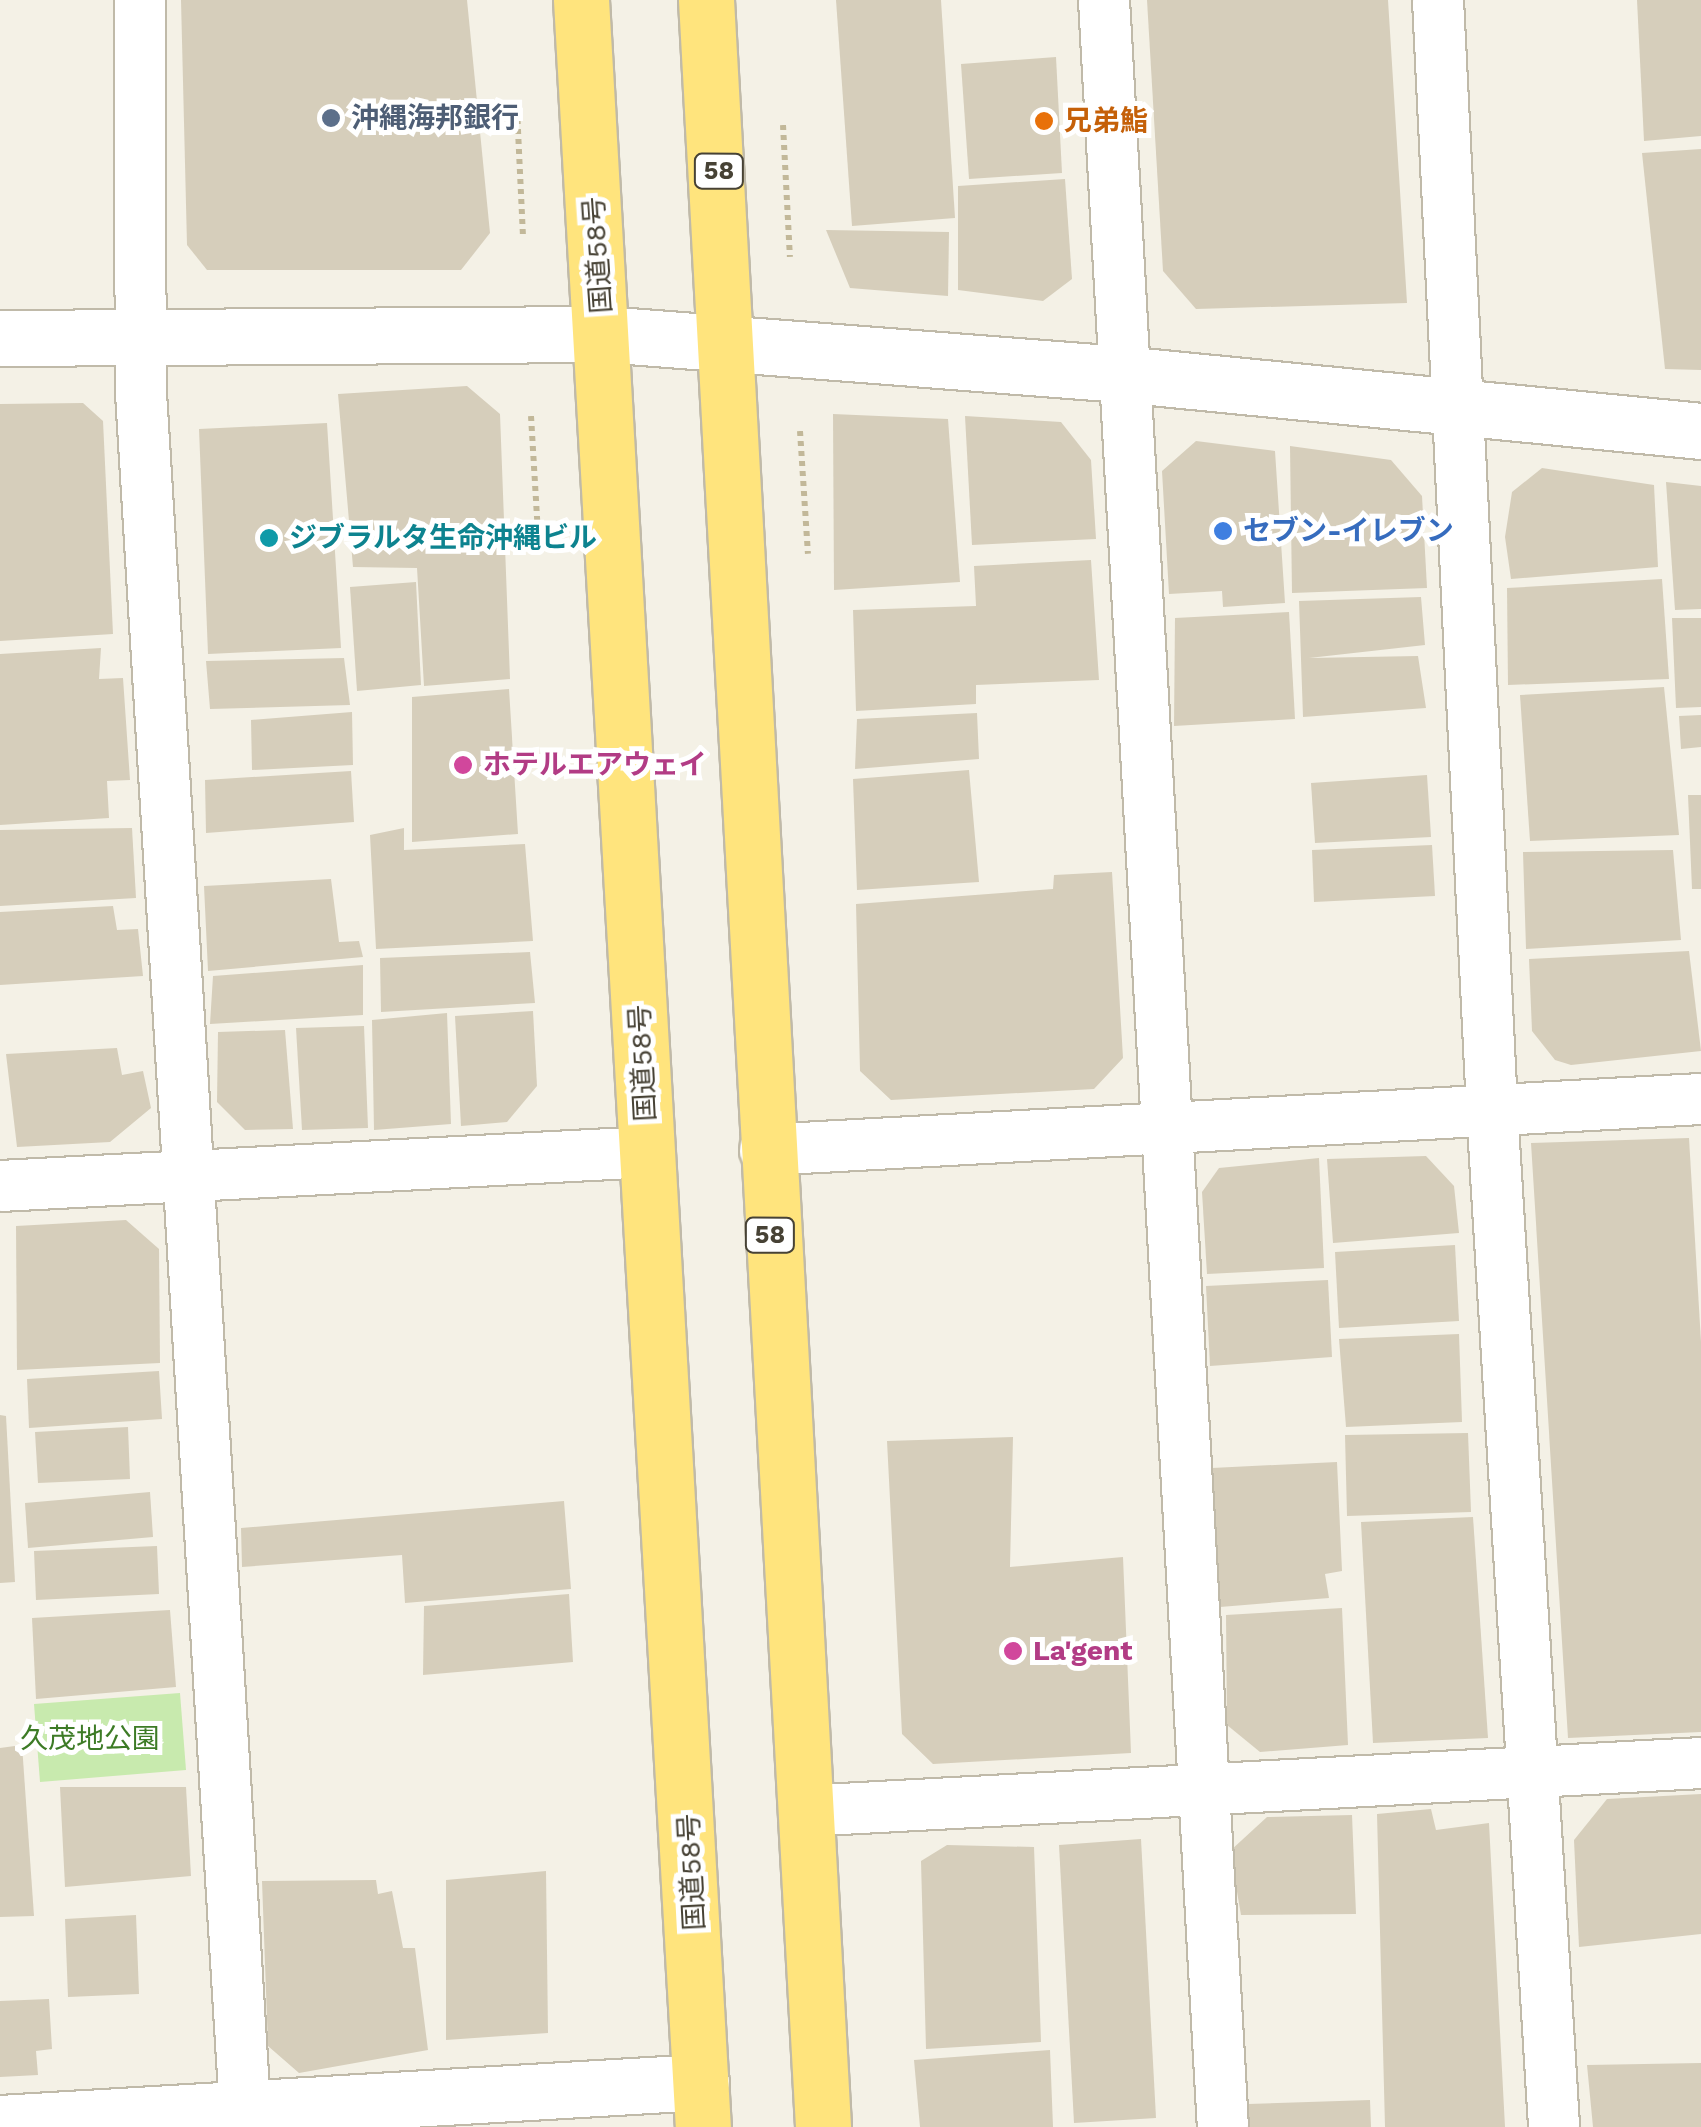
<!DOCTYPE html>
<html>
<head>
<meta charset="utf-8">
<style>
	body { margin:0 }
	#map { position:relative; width:1701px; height:2127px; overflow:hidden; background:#f4f1e6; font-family:"Work Sans","Noto Sans JP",sans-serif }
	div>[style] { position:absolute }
	.green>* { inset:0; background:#c8eaae }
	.building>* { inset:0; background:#d6cebb }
	.path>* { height:6px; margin-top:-3px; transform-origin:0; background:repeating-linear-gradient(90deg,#c2b899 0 5px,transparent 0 10px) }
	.roads { filter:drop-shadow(2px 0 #c0baa9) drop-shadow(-2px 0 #c0baa9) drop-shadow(0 2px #c0baa9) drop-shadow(0 -2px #c0baa9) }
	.minor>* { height:50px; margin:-25px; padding:0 25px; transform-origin:25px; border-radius:25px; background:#fff }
	.tertiary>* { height:55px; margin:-27.5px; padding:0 27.5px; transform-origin:27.5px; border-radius:27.5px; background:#fff }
	.trunk>* { height:55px; margin:-27.5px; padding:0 27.5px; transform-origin:27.5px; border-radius:27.5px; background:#ffe47d }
	.dots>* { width:28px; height:28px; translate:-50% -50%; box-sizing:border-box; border:5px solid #fff; border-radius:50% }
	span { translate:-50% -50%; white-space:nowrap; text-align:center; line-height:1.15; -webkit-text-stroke:10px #fff; paint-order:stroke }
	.shield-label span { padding:2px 8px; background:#fff; border:2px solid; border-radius:8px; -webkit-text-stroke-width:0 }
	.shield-label { font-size:25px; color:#474235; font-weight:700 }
	.service-label { font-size:28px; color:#4e5e75; font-weight:700 }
	.left { translate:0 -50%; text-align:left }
	.food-label { font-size:28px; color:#c56008; font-weight:700 }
	.street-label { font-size:28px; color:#474235 }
	.shop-label { font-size:28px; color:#366cbe; font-weight:700 }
	.culture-label { font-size:28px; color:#0d838f; font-weight:700 }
	.hotel-label { font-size:28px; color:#b23c85; font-weight:700 }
	.park-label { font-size:28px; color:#3d7b26 }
</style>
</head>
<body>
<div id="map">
	<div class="green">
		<div style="clip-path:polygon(180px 1693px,186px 1770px,40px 1782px,34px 1704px)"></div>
	</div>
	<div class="building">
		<div style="clip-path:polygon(181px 0,467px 0,490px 233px,461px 270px,207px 270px,187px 245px)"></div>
		<div style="clip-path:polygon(836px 0,941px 0,955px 218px,852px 226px)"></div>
		<div style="clip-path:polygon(1147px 0,1388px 0,1407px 303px,1196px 309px,1163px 271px)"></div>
		<div style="clip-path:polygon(1637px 0,1701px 0,1701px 136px,1644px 141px)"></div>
		<div style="clip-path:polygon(1056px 57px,1062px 173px,969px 179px,961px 64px)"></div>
		<div style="clip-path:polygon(1701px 149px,1701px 370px,1665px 369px,1642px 153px)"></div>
		<div style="clip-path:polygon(1065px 179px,1072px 279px,1043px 301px,958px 290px,958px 186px)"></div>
		<div style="clip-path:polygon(826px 230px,949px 232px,948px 296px,850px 288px)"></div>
		<div style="clip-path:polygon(467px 386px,500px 414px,510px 679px,424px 686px,417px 568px,353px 567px,338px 394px)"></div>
		<div style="clip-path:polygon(83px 403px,103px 421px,113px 634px,0 641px,0 404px)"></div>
		<div style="clip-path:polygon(833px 414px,948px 419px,960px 582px,834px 590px)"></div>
		<div style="clip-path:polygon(965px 416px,1061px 422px,1091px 460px,1096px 539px,972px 545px)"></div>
		<div style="clip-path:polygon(327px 423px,341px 648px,208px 654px,199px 429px)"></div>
		<div style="clip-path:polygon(1196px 441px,1275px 451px,1285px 603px,1223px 607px,1222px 591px,1169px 594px,1162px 471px)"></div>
		<div style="clip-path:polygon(1290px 446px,1391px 460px,1422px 496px,1427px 588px,1292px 593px)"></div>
		<div style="clip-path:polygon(1542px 468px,1654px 485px,1658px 567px,1511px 579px,1505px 537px,1512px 492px)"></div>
		<div style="clip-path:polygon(1666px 482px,1701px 486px,1701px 609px,1675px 610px)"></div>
		<div style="clip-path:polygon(1091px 560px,1099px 680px,976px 685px,976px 704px,856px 711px,853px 610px,976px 606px,974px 566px)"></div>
		<div style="clip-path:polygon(1662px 579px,1669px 679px,1508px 685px,1507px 588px)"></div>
		<div style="clip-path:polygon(416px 582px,421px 685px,357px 691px,350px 587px)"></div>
		<div style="clip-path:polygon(1421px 597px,1425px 645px,1309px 658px,1418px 656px,1426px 708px,1303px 717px,1299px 601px)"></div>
		<div style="clip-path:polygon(1289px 612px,1295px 719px,1174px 726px,1175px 618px)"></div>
		<div style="clip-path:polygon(1672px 618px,1701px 618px,1701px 707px,1676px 708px)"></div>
		<div style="clip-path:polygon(101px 648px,99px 679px,123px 678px,130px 780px,107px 781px,109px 818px,0 825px,0 654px)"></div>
		<div style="clip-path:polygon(344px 658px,350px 705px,210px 709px,206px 661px)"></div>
		<div style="clip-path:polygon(1664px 687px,1679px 835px,1530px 841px,1520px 695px)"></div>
		<div style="clip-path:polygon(509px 689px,518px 834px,412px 842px,412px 697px)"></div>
		<div style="clip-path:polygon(352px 712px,353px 765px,252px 770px,251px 720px)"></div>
		<div style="clip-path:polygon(977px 713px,979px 759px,855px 769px,857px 719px)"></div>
		<div style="clip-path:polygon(1701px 715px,1701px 747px,1681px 749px,1679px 716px)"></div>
		<div style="clip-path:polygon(969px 770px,979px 882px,857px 890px,853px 779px)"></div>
		<div style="clip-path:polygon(351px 771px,354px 822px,206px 833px,205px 780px)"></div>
		<div style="clip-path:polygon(1427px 775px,1431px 837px,1315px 843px,1311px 783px)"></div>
		<div style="clip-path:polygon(1688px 795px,1701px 795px,1701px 889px,1692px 889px)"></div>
		<div style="clip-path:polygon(132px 828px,136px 898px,0 906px,0 830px)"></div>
		<div style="clip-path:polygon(404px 828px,404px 850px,525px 844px,533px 941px,376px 949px,370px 835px)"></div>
		<div style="clip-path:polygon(1432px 845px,1435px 896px,1314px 902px,1312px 850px)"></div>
		<div style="clip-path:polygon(1673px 850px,1681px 940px,1526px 949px,1523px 852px)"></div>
		<div style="clip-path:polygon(1112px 872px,1123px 1058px,1094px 1089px,891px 1100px,860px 1071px,856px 904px,1053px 889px,1054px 875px)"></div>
		<div style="clip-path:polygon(331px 879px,339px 942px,359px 941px,363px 957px,208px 971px,204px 886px)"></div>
		<div style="clip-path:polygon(113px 906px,117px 930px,138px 929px,143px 976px,0 985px,0 912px)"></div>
		<div style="clip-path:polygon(1689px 951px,1701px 1051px,1571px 1065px,1555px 1060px,1532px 1031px,1529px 959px)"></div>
		<div style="clip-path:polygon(530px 952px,535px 1003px,381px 1012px,380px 958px)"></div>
		<div style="clip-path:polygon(363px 965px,363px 1015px,210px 1024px,213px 976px)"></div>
		<div style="clip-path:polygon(533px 1011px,537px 1086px,507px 1122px,461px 1126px,455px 1016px)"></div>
		<div style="clip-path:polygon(447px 1013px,451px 1124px,374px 1130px,372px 1020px)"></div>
		<div style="clip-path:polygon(364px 1026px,368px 1128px,302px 1130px,296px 1028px)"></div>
		<div style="clip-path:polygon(285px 1030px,293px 1129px,245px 1130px,217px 1102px,218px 1032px)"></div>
		<div style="clip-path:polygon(117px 1048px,122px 1075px,143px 1071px,151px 1108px,110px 1142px,17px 1147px,6px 1054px)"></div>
		<div style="clip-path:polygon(1689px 1138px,1701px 1342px,1701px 1732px,1568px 1738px,1531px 1143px)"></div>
		<div style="clip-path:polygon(1426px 1156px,1454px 1186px,1459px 1233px,1333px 1243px,1327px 1159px)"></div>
		<div style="clip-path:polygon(1319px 1158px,1324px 1268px,1207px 1274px,1202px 1192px,1219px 1168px)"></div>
		<div style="clip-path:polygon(126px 1220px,159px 1249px,160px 1363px,17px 1370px,16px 1226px)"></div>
		<div style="clip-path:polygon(1455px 1245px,1459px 1321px,1339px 1328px,1335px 1252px)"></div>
		<div style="clip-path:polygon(1328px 1280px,1332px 1357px,1210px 1366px,1206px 1286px)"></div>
		<div style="clip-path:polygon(1459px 1334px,1462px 1422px,1346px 1427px,1339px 1339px)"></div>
		<div style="clip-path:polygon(159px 1371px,162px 1419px,29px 1428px,27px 1379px)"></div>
		<div style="clip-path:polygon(0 1415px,6px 1416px,15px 1582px,0 1583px)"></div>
		<div style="clip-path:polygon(128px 1427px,130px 1479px,38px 1483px,35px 1432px)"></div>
		<div style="clip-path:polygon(1468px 1433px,1471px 1512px,1347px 1516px,1345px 1435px)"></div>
		<div style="clip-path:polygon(1013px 1437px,1010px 1567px,1123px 1557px,1131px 1753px,933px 1764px,902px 1734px,887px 1441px)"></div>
		<div style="clip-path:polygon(1337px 1462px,1342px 1571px,1325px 1574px,1329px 1598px,1220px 1607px,1212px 1468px)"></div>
		<div style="clip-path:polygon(150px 1492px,153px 1537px,28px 1548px,25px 1503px)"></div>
		<div style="clip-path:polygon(564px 1501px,571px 1589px,405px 1603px,402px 1555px,242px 1567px,241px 1528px)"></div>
		<div style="clip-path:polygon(1473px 1517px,1488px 1738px,1373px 1743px,1361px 1522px)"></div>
		<div style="clip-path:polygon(157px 1546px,159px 1594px,36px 1600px,34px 1551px)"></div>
		<div style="clip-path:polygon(569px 1594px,573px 1662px,423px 1675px,424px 1606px)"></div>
		<div style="clip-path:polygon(1342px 1608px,1348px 1745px,1260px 1752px,1227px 1725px,1226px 1615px)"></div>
		<div style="clip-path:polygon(170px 1610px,176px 1687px,36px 1699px,32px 1618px)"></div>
		<div style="clip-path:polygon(22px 1745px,34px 1916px,0 1917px,0 1748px)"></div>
		<div style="clip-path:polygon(60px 1787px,186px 1787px,191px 1876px,65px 1887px)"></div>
		<div style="clip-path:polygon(1701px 1794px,1701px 1934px,1579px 1947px,1574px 1840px,1607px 1799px)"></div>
		<div style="clip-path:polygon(1431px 1809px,1436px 1830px,1489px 1823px,1505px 2127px,1385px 2127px,1377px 1814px)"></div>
		<div style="clip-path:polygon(1352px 1815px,1356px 1914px,1241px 1915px,1230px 1851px,1267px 1817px)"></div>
		<div style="clip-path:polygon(1141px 1839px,1156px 2118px,1074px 2123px,1059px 1845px)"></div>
		<div style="clip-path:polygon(947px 1845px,1034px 1847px,1041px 2042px,926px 2049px,921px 1861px)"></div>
		<div style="clip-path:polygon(546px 1871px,548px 2033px,446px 2040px,446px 1880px)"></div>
		<div style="clip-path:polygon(376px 1880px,378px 1894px,392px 1891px,403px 1948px,415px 1948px,428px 2050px,299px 2073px,268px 2046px,262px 1881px)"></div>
		<div style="clip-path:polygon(136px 1915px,139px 1994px,68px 1997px,65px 1919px)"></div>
		<div style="clip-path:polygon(49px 1999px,52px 2049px,36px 2051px,38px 2075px,0 2077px,0 2001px)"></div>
		<div style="clip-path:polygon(1050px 2050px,1053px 2127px,920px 2127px,914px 2060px)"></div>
		<div style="clip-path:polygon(1701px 2063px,1701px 2127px,1593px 2127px,1587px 2065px)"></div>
		<div style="clip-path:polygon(1370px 2100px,1371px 2127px,1249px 2127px,1248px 2104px)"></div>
	</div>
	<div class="path">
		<div style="left:517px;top:109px;width:127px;rotate:87.3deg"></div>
		<div style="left:783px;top:125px;width:132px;rotate:87deg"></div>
		<div style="left:531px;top:416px;width:117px;rotate:86.6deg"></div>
		<div style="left:800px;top:431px;width:123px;rotate:86.3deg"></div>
	</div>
	<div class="roads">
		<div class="minor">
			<div style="left:140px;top:0;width:393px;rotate:89.9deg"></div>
			<div style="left:141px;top:393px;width:1737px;rotate:86.53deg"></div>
			<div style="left:1104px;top:0;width:2130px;rotate:86.8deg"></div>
			<div style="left:1438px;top:0;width:1110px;rotate:87.21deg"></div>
			<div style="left:1492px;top:1109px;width:1020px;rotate:86.51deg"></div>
			<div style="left:765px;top:1150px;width:937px;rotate:-3.12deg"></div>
			<div style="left:0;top:1186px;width:649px;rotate:-3deg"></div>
			<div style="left:804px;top:1811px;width:898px;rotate:-3.06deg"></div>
		</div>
		<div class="tertiary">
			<div style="left:0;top:338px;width:603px;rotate:-0.38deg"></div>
			<div style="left:603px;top:334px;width:520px;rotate:4.42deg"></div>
			<div style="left:1121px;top:374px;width:583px;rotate:5.61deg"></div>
			<div style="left:0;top:2123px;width:702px;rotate:-3.35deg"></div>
		</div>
		<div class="trunk">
			<div style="left:581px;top:0;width:2130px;rotate:86.72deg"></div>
			<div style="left:706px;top:0;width:2130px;rotate:86.85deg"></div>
		</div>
	</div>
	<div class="dots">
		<div style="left:331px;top:118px;background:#5c6f8a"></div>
		<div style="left:1044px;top:121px;background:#e8710a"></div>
		<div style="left:1223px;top:531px;background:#3f7fe0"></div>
		<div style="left:269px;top:538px;background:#0f9aa8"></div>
		<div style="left:463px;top:765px;background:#d1479c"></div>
		<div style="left:1013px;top:1651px;background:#d1479c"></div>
	</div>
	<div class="shield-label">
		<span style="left:719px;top:171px">58</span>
		<span style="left:770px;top:1235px">58</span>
	</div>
	<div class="service-label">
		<span class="left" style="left:351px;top:118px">沖縄海邦銀行</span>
	</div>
	<div class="food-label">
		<span class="left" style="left:1064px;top:121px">兄弟鮨</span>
	</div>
	<div class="street-label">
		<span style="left:598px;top:255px;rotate:-94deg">国道58号</span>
		<span style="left:643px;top:1063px;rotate:-93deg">国道58号</span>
		<span style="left:692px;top:1872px;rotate:-93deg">国道58号</span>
	</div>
	<div class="shop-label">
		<span class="left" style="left:1243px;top:531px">セブン-イレブン</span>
	</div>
	<div class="culture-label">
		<span class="left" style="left:289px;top:538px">ジブラルタ生命沖縄ビル</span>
	</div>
	<div class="hotel-label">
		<span class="left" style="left:483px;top:765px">ホテルエアウェイ</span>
		<span class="left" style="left:1033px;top:1651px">La'gent</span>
	</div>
	<div class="park-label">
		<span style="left:90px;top:1739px">久茂地公園</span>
	</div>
</div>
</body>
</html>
